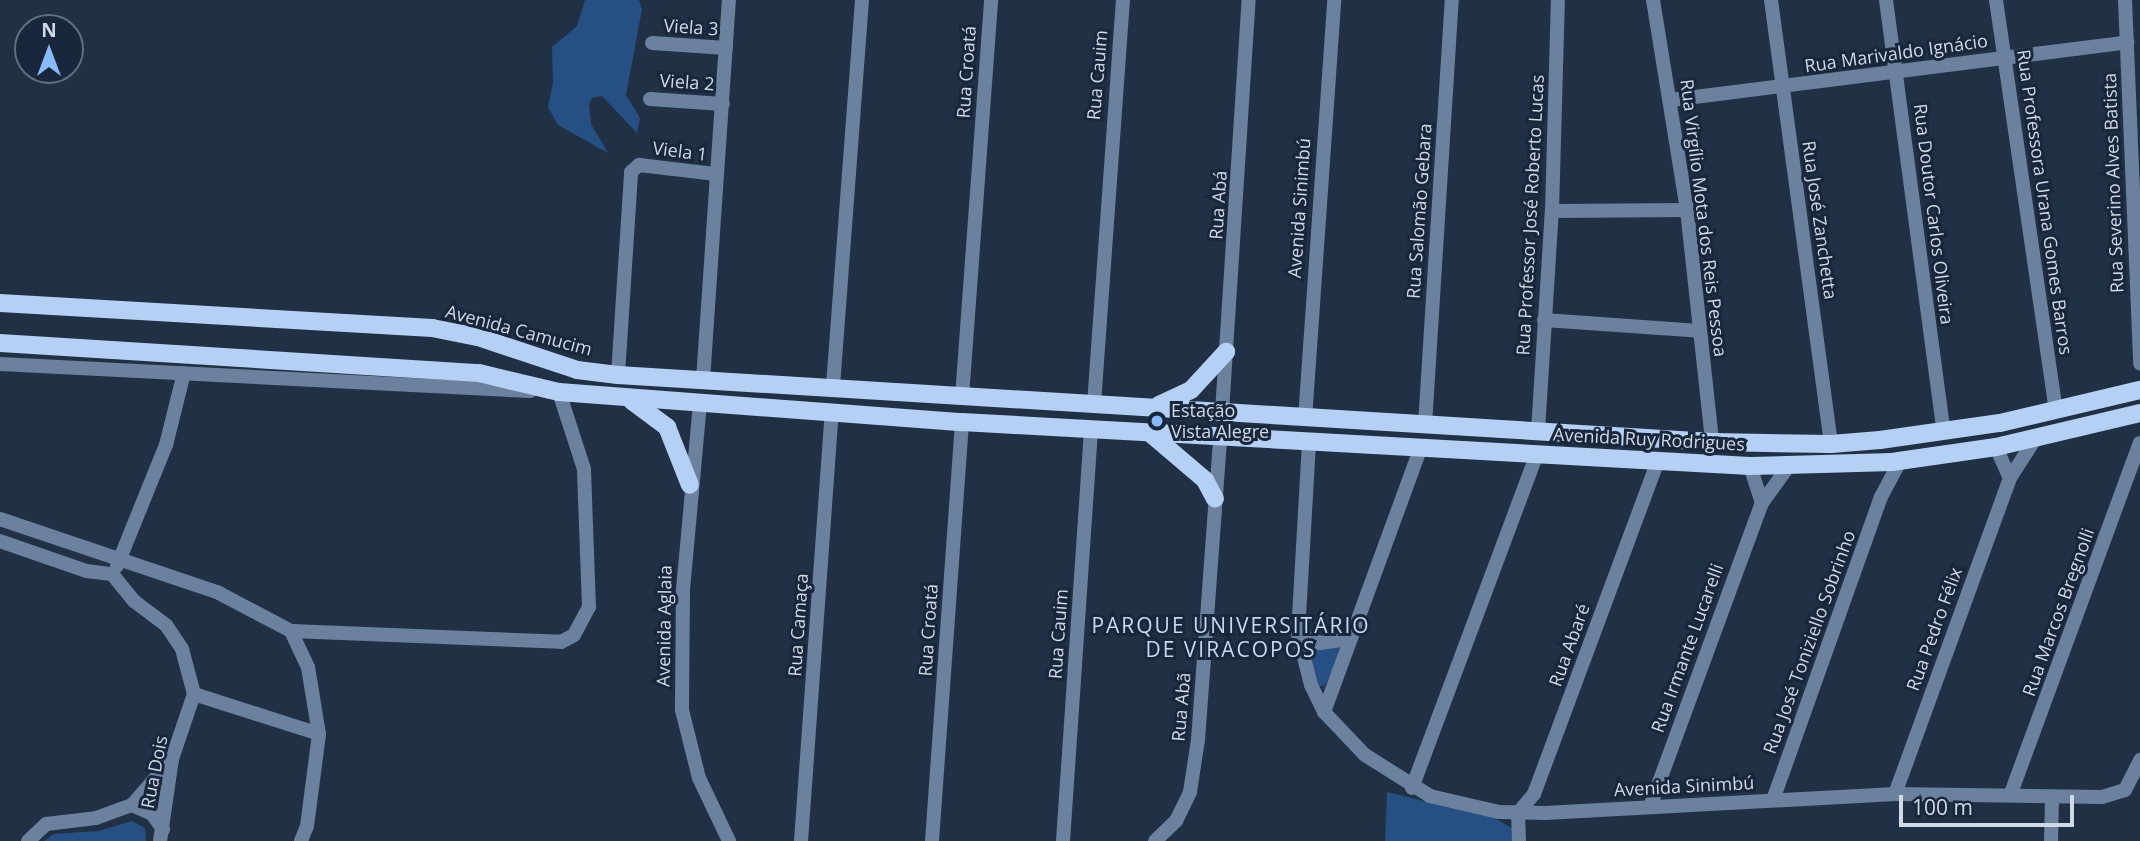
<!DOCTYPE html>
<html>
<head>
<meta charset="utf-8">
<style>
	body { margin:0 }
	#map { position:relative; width:2140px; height:841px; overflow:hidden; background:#213145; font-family:"Open Sans",sans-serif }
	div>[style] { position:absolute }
	.green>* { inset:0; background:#264f83 }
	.minor>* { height:14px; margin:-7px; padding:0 7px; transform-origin:7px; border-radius:7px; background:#6b819e }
	.major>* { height:18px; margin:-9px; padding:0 9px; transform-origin:9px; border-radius:9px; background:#b5d0f4 }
	.dots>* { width:19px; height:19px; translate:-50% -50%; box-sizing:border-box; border:4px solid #18273b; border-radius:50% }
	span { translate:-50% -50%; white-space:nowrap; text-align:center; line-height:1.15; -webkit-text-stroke:6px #18273b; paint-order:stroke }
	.street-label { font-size:18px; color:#d0dae7 }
	.poi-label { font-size:18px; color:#d0dae7 }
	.left { translate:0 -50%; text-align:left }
	.quarter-label { font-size:21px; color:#c5d9f3; letter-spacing:2px }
	.north { position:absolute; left:14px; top:14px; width:70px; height:70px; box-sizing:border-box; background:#18273b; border:2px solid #626f80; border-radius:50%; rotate:0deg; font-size:19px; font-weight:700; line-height:28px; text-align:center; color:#d0dae7 }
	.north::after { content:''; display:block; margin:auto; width:24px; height:32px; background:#88bafc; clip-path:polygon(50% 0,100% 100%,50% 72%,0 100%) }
	.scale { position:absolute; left:1899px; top:795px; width:175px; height:32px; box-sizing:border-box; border:4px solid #d0dae7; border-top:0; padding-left:9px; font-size:21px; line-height:24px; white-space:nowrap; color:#d0dae7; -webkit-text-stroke:5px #18273b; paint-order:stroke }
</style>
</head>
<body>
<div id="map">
	<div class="green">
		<div style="clip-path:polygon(585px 0,639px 0,642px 9px,626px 95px,640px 118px,637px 133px,602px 96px,592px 98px,589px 104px,591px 124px,608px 153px,558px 125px,548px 107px,553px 83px,552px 47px,577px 26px)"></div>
		<div style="clip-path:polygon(1340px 646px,1333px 672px,1324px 686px,1317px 686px,1307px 661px,1309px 648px)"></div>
		<div style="clip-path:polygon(1387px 792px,1494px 818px,1512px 828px,1512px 841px,1385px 841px)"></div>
		<div style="clip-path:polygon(132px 821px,145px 828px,146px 841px,44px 841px,54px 834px,98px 831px)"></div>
	</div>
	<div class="minor">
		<div style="left:1653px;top:0;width:213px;rotate:80.8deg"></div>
		<div style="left:1687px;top:210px;width:233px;rotate:83.8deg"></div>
		<div style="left:1771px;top:0;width:448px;rotate:82.3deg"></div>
		<div style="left:1886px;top:0;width:436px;rotate:82.4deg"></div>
		<div style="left:1996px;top:0;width:413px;rotate:81.7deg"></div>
		<div style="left:2125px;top:0;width:364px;rotate:87.6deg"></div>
		<div style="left:652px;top:43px;width:74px;rotate:3.9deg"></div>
		<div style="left:650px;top:99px;width:73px;rotate:3.9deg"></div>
		<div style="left:1671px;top:100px;width:460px;rotate:-7.2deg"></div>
		<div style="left:1552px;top:211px;width:135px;rotate:-0.4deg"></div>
		<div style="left:1544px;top:320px;width:156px;rotate:4deg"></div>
		<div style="left:0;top:364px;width:531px;rotate:2.92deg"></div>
		<div style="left:618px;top:375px;width:203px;rotate:-86.3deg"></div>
		<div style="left:631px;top:172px;width:11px;rotate:-41deg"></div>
		<div style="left:639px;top:165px;width:78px;rotate:6.7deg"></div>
		<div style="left:703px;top:380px;width:381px;rotate:-86.1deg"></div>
		<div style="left:833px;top:386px;width:387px;rotate:-85.7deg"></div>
		<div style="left:962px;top:397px;width:398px;rotate:-85.8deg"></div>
		<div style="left:700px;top:403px;width:189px;rotate:95.2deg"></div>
		<div style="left:683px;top:591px;width:119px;rotate:90.5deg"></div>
		<div style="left:682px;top:710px;width:70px;rotate:76deg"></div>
		<div style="left:699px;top:778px;width:70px;rotate:64.5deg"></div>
		<div style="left:1094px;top:404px;width:405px;rotate:-85.9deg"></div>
		<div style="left:1222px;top:412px;width:413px;rotate:-86.3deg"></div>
		<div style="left:1305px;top:419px;width:420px;rotate:-86deg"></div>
		<div style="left:1425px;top:425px;width:426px;rotate:-86.4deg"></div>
		<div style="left:1538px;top:431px;width:220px;rotate:-86.4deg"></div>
		<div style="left:1552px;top:211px;width:211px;rotate:-88.4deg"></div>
		<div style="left:1309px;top:443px;width:191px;rotate:93.3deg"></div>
		<div style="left:1298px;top:634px;width:53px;rotate:75.7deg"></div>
		<div style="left:1311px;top:685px;width:30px;rotate:64deg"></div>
		<div style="left:1324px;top:712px;width:59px;rotate:46.4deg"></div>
		<div style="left:1365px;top:755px;width:77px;rotate:32.2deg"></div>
		<div style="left:1430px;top:796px;width:71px;rotate:13.1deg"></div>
		<div style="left:1499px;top:812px;width:46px;rotate:1.2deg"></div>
		<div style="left:1545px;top:813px;width:351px;rotate:-3.1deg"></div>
		<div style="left:1895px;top:794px;width:207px;rotate:0.8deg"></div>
		<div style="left:2102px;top:797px;width:24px;rotate:-17deg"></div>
		<div style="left:2125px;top:790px;width:34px;rotate:-63deg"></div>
		<div style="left:1996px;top:447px;width:34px;rotate:66deg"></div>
		<div style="left:1750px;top:466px;width:39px;rotate:72deg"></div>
		<div style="left:0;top:519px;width:229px;rotate:18.6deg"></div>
		<div style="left:217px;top:592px;width:84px;rotate:27.8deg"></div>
		<div style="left:291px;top:631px;width:40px;rotate:65deg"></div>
		<div style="left:308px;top:667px;width:68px;rotate:80.7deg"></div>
		<div style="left:319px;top:734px;width:93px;rotate:97.4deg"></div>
		<div style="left:307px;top:826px;width:16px;rotate:112deg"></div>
		<div style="left:0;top:541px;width:91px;rotate:19.2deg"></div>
		<div style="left:86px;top:571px;width:26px;rotate:7deg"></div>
		<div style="left:117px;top:566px;width:131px;rotate:-68deg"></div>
		<div style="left:166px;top:445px;width:74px;rotate:-76deg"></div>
		<div style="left:112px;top:574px;width:35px;rotate:51deg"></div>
		<div style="left:134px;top:601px;width:40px;rotate:37deg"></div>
		<div style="left:166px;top:625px;width:29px;rotate:56deg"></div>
		<div style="left:182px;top:649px;width:47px;rotate:75.1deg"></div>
		<div style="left:194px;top:694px;width:69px;rotate:108.7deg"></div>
		<div style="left:172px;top:759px;width:83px;rotate:98.3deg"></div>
		<div style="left:291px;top:631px;width:270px;rotate:2.3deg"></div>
		<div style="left:561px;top:642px;width:15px;rotate:-28deg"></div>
		<div style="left:574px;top:635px;width:32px;rotate:-62deg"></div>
		<div style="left:589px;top:607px;width:138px;rotate:-92.1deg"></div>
		<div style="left:584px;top:469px;width:81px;rotate:-108deg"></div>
		<div style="left:559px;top:392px;width:9px;rotate:180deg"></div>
		<div style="left:1298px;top:634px;width:24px;rotate:22deg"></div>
		<div style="left:1320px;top:643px;width:30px;rotate:-8deg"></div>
		<div style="left:194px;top:694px;width:131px;rotate:17.7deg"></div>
		<div style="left:1324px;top:712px;width:282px;rotate:-69.9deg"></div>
		<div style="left:1412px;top:788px;width:357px;rotate:-69.5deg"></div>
		<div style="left:2011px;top:793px;width:373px;rotate:-69.8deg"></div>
		<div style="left:1895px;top:794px;width:336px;rotate:-70deg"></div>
		<div style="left:2010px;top:478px;width:46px;rotate:-57.3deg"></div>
		<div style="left:1773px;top:800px;width:322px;rotate:-70.4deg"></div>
		<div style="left:1881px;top:497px;width:41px;rotate:-62.2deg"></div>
		<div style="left:132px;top:805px;width:22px;rotate:24deg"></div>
		<div style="left:152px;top:814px;width:19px;rotate:54deg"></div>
		<div style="left:1650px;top:807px;width:324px;rotate:-69.8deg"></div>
		<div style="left:1762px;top:503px;width:44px;rotate:-54.2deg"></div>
		<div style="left:28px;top:841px;width:25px;rotate:-43deg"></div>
		<div style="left:46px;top:824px;width:50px;rotate:-6.8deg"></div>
		<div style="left:96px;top:818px;width:38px;rotate:-20deg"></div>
		<div style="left:132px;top:805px;width:61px;rotate:-49deg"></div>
		<div style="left:801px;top:841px;width:431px;rotate:-85.9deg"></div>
		<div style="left:932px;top:841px;width:420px;rotate:-85.9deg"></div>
		<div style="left:1063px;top:841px;width:412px;rotate:-86.1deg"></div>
		<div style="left:1155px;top:841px;width:29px;rotate:-44deg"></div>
		<div style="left:1176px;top:821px;width:32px;rotate:-64deg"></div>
		<div style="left:1190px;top:792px;width:53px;rotate:-81.3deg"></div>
		<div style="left:1198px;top:740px;width:303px;rotate:-85.8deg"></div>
		<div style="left:1519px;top:841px;width:28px;rotate:-92deg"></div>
		<div style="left:1518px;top:813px;width:25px;rotate:-50deg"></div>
		<div style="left:1534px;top:794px;width:355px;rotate:-69.6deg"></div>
		<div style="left:2051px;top:841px;width:42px;rotate:-88.6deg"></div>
	</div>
	<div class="major">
		<div style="left:0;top:303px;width:433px;rotate:3.3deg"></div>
		<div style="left:432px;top:328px;width:47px;rotate:11.1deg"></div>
		<div style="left:478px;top:337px;width:104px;rotate:18.4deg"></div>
		<div style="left:577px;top:370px;width:41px;rotate:7deg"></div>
		<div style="left:618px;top:375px;width:1096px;rotate:3.5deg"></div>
		<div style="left:1712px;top:442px;width:119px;rotate:1deg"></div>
		<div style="left:1831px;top:444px;width:49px;rotate:-4.7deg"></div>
		<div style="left:1880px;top:440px;width:121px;rotate:-8.1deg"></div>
		<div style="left:2000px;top:423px;width:144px;rotate:-13.3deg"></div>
		<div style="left:0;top:343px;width:480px;rotate:3.6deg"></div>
		<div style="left:479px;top:373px;width:82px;rotate:13.4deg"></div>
		<div style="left:559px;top:392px;width:404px;rotate:4.3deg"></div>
		<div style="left:962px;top:422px;width:789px;rotate:3.2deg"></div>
		<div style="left:1750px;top:466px;width:142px;rotate:-1.6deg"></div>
		<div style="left:1892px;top:462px;width:105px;rotate:-8.2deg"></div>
		<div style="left:1996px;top:447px;width:148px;rotate:-13.3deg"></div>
		<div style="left:632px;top:401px;width:44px;rotate:36.6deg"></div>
		<div style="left:667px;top:427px;width:62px;rotate:68.4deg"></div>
		<div style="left:1159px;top:405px;width:35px;rotate:-25deg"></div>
		<div style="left:1191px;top:390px;width:52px;rotate:-47.4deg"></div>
		<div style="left:1151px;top:434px;width:71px;rotate:40.4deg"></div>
		<div style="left:1205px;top:480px;width:21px;rotate:62deg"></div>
	</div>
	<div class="dots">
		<div style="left:1157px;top:421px;background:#88bafc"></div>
	</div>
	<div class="street-label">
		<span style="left:691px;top:27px;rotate:4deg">Viela 3</span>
		<span style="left:1896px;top:53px;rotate:-8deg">Rua Marivaldo Ignácio</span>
		<span style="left:966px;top:72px;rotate:-86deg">Rua Croatá</span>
		<span style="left:1097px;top:75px;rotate:-85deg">Rua Cauim</span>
		<span style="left:687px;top:82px;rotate:4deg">Viela 2</span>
		<span style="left:680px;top:151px;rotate:7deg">Viela 1</span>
		<span style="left:2113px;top:183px;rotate:-92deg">Rua Severino Alves Batista</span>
		<span style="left:2045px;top:202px;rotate:82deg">Rua Professora Urana Gomes Barros</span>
		<span style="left:1218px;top:205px;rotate:-86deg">Rua Abá</span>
		<span style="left:1299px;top:208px;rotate:-86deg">Avenida Sinimbú</span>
		<span style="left:1419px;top:211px;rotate:-86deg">Rua Salomão Gebara</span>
		<span style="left:1934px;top:214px;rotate:83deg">Rua Doutor Carlos Oliveira</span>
		<span style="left:1530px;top:215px;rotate:-87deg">Rua Professor José Roberto Lucas</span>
		<span style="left:1704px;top:218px;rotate:83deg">Rua Virgílio Mota dos Reis Pessoa</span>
		<span style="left:1820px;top:220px;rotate:82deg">Rua José Zanchetta</span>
		<span style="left:519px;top:330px;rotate:15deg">Avenida Camucim</span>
		<span style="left:1649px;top:439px;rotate:3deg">Avenida Ruy Rodrigues</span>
		<span style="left:2058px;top:612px;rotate:-70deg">Rua Marcos Bregnolli</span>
		<span style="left:798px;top:625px;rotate:-86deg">Rua Camaça</span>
		<span style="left:664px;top:626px;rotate:-89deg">Avenida Aglaia</span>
		<span style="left:1934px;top:629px;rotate:-70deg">Rua Pedro Félix</span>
		<span style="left:928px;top:630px;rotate:-86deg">Rua Croatá</span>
		<span style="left:1058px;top:634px;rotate:-86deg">Rua Cauim</span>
		<span style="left:1809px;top:642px;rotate:-70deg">Rua José Toniziello Sobrinho</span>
		<span style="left:1569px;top:645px;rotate:-70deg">Rua Abaré</span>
		<span style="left:1687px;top:648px;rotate:-70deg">Rua Irmante Lucarelli</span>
		<span style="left:1181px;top:707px;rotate:-85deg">Rua Abã</span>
		<span style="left:154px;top:772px;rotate:-79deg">Rua Dois</span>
		<span style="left:1684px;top:786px;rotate:-3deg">Avenida Sinimbú</span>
	</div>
	<div class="poi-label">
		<span class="left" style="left:1171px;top:421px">Estação<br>Vista Alegre</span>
	</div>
	<div class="quarter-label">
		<span style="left:1231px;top:637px">PARQUE UNIVERSITÁRIO<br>DE VIRACOPOS</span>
	</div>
	<div class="north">N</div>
	<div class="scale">100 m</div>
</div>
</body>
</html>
